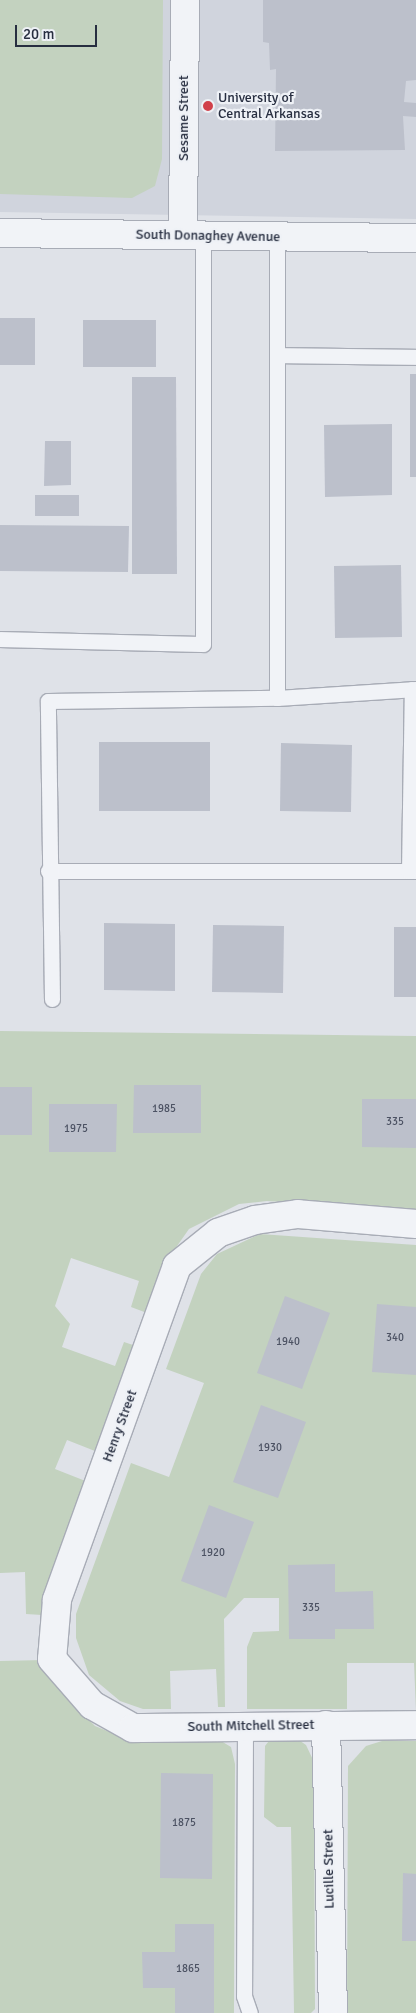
<!DOCTYPE html>
<html>
<head>
<meta charset="utf-8">
<style>
	body { margin:0 }
	#map { position:relative; width:416px; height:2013px; overflow:hidden; background:#dfe2e8; font-family:Signika,sans-serif }
	div>[style] { position:absolute }
	.built>* { inset:0; background:#d0d4dd }
	.green>* { inset:0; background:#c3d2bf }
	.building>* { inset:0; background:#bcc0cb }
	.roads { filter:drop-shadow(1px 0 #a8acb6) drop-shadow(-1px 0 #a8acb6) drop-shadow(0 1px #a8acb6) drop-shadow(0 -1px #a8acb6) }
	.service>* { height:15px; margin:-7.5px; padding:0 7.5px; transform-origin:7.5px; border-radius:7.5px; background:#f1f3f7 }
	.minor>* { height:28px; margin:-14px; padding:0 14px; transform-origin:14px; border-radius:14px; background:#f1f3f7 }
	.tertiary>* { height:28px; margin:-14px; padding:0 14px; transform-origin:14px; border-radius:14px; background:#f1f3f7 }
	.dots>* { width:14px; height:14px; translate:-50% -50%; box-sizing:border-box; border:2px solid #eef1f6; border-radius:50% }
	span { translate:-50% -50%; white-space:nowrap; text-align:center; line-height:1.15; -webkit-text-stroke:4.5px #eef1f6; paint-order:stroke }
	.number-label { font-size:11px; color:#4c5263 }
	.number-label span { -webkit-text-stroke-width:0 }
	.poi-label { font-size:14px; color:#272e40 }
	.left { translate:0 -50%; text-align:left }
	.street-label { font-size:14px; color:#272e40 }
	.scale { position:absolute; left:15px; top:25px; width:82px; height:22px; box-sizing:border-box; border:2px solid #272e40; border-top:0; padding-left:6px; font-size:15px; line-height:18px; white-space:nowrap; color:#272e40; -webkit-text-stroke:4px #eef1f6; paint-order:stroke }
</style>
</head>
<body>
<div id="map">
	<div class="built">
		<div style="clip-path:polygon(0 0,416px 0,416px 219px,0 212px)"></div>
	</div>
	<div class="green">
		<div style="clip-path:polygon(0 0,163px 0,162px 159px,155px 186px,132px 198px,0 194px)"></div>
		<div style="clip-path:polygon(0 1031px,416px 1036px,416px 1211px,267px 1201px,239px 1204px,189px 1229px,170px 1256px,147px 1313px,131px 1307px,139px 1281px,71px 1258px,55px 1306px,70px 1324px,62px 1347px,115px 1366px,124px 1342px,136px 1346px,100px 1453px,67px 1440px,55px 1469px,88px 1482px,42px 1615px,26px 1614px,25px 1572px,0 1573px)"></div>
		<div style="clip-path:polygon(260px 1234px,416px 1245px,416px 1711px,414px 1663px,347px 1663px,347px 1709px,247px 1709px,247px 1647px,253px 1632px,279px 1631px,279px 1598px,244px 1598px,224px 1619px,225px 1707px,218px 1707px,216px 1669px,170px 1671px,171px 1709px,143px 1709px,120px 1701px,89px 1675px,76px 1638px,76px 1614px,131px 1463px,169px 1477px,204px 1383px,166px 1369px,201px 1274px,217px 1254px)"></div>
		<div style="clip-path:polygon(44px 1660px,65px 1696px,95px 1726px,127px 1739px,221px 1741px,231px 1747px,235px 1764px,234px 2013px,0 2013px,0 1661px)"></div>
		<div style="clip-path:polygon(293px 1736px,306px 1745px,314px 1762px,315px 2009px,311px 2013px,294px 2013px,291px 1827px,277px 1827px,264px 1817px,265px 1746px,272px 1737px)"></div>
		<div style="clip-path:polygon(382px 1741px,416px 1741px,416px 2013px,347px 2013px,348px 1766px,366px 1746px)"></div>
	</div>
	<div class="building">
		<div style="clip-path:polygon(263px 0,416px 0,416px 80px,406px 81px,404px 102px,416px 103px,416px 117px,403px 116px,405px 150px,275px 151px,276px 69px,270px 70px,269px 43px,263px 42px)"></div>
		<div style="clip-path:polygon(0 318px,35px 318px,35px 365px,0 365px)"></div>
		<div style="clip-path:polygon(83px 320px,156px 320px,156px 367px,83px 367px)"></div>
		<div style="clip-path:polygon(410px 374px,416px 374px,416px 477px,410px 477px)"></div>
		<div style="clip-path:polygon(132px 377px,176px 377px,177px 574px,132px 574px)"></div>
		<div style="clip-path:polygon(392px 424px,392px 495px,325px 497px,324px 425px)"></div>
		<div style="clip-path:polygon(45px 441px,71px 441px,71px 485px,44px 486px)"></div>
		<div style="clip-path:polygon(35px 495px,79px 495px,79px 516px,35px 516px)"></div>
		<div style="clip-path:polygon(0 525px,129px 526px,128px 572px,0 571px)"></div>
		<div style="clip-path:polygon(401px 565px,402px 637px,335px 638px,334px 566px)"></div>
		<div style="clip-path:polygon(99px 742px,210px 742px,210px 811px,99px 811px)"></div>
		<div style="clip-path:polygon(281px 743px,352px 745px,351px 812px,280px 811px)"></div>
		<div style="clip-path:polygon(104px 923px,175px 924px,175px 991px,104px 990px)"></div>
		<div style="clip-path:polygon(213px 925px,284px 926px,283px 993px,212px 992px)"></div>
		<div style="clip-path:polygon(394px 927px,416px 927px,416px 997px,394px 997px)"></div>
		<div style="clip-path:polygon(134px 1085px,201px 1085px,201px 1133px,133px 1133px)"></div>
		<div style="clip-path:polygon(0 1087px,32px 1087px,32px 1135px,0 1135px)"></div>
		<div style="clip-path:polygon(362px 1099px,416px 1099px,416px 1148px,362px 1147px)"></div>
		<div style="clip-path:polygon(49px 1104px,117px 1104px,116px 1152px,49px 1152px)"></div>
		<div style="clip-path:polygon(285px 1296px,330px 1313px,302px 1389px,257px 1373px)"></div>
		<div style="clip-path:polygon(377px 1304px,416px 1307px,416px 1375px,372px 1372px)"></div>
		<div style="clip-path:polygon(261px 1405px,306px 1422px,278px 1498px,233px 1482px)"></div>
		<div style="clip-path:polygon(209px 1505px,254px 1522px,226px 1598px,181px 1581px)"></div>
		<div style="clip-path:polygon(335px 1564px,335px 1592px,373px 1591px,374px 1629px,335px 1629px,335px 1639px,289px 1639px,288px 1565px)"></div>
		<div style="clip-path:polygon(161px 1773px,213px 1774px,212px 1879px,160px 1878px)"></div>
		<div style="clip-path:polygon(403px 1873px,416px 1874px,416px 1941px,402px 1941px)"></div>
		<div style="clip-path:polygon(175px 1924px,214px 1924px,214px 2013px,175px 2013px,175px 1988px,143px 1988px,142px 1952px,175px 1952px)"></div>
	</div>
	<div class="roads">
		<div class="service">
			<div style="left:278px;top:355px;width:138px;rotate:0.8deg"></div>
			<div style="left:0;top:639px;width:203px;rotate:1.4deg"></div>
			<div style="left:203px;top:644px;width:408px;rotate:-90deg"></div>
			<div style="left:277px;top:698px;width:461px;rotate:-90deg"></div>
			<div style="left:48px;top:871px;width:368px"></div>
			<div style="left:409px;top:871px;width:182px;rotate:-89.1deg"></div>
			<div style="left:52px;top:999px;width:298px;rotate:-90.8deg"></div>
			<div style="left:48px;top:701px;width:229px;rotate:-0.8deg"></div>
			<div style="left:277px;top:698px;width:139px;rotate:-3.7deg"></div>
			<div style="left:245px;top:1726px;width:270px;rotate:90.2deg"></div>
			<div style="left:244px;top:1996px;width:18px;rotate:71deg"></div>
		</div>
		<div class="minor">
			<div style="left:183px;top:235px;width:235px;rotate:-89.5deg"></div>
			<div style="left:416px;top:1224px;width:118px;rotate:-175.2deg"></div>
			<div style="left:298px;top:1214px;width:43px;rotate:172.1deg"></div>
			<div style="left:255px;top:1220px;width:39px;rotate:161deg"></div>
			<div style="left:218px;top:1233px;width:53px;rotate:141.2deg"></div>
			<div style="left:177px;top:1266px;width:355px;rotate:109.8deg"></div>
			<div style="left:57px;top:1600px;width:59px;rotate:94.8deg"></div>
			<div style="left:52px;top:1659px;width:61px;rotate:49deg"></div>
			<div style="left:92px;top:1705px;width:47px;rotate:29.3deg"></div>
			<div style="left:133px;top:1728px;width:283px;rotate:-0.6deg"></div>
			<div style="left:326px;top:1725px;width:288px;rotate:88.6deg"></div>
		</div>
		<div class="tertiary">
			<div style="left:0;top:233px;width:416px;rotate:0.7deg"></div>
		</div>
	</div>
	<div class="dots">
		<div style="left:208px;top:106px;background:#d1404a"></div>
	</div>
	<div class="number-label">
		<span style="left:164px;top:1109px">1985</span>
		<span style="left:395px;top:1122px">335</span>
		<span style="left:76px;top:1129px">1975</span>
		<span style="left:395px;top:1338px">340</span>
		<span style="left:288px;top:1342px">1940</span>
		<span style="left:270px;top:1448px">1930</span>
		<span style="left:213px;top:1553px">1920</span>
		<span style="left:311px;top:1608px">335</span>
		<span style="left:184px;top:1823px">1875</span>
		<span style="left:188px;top:1969px">1865</span>
	</div>
	<div class="poi-label">
		<span class="left" style="left:218px;top:106px">University of<br>Central Arkansas</span>
	</div>
	<div class="street-label">
		<span style="left:184px;top:118px;rotate:-90deg">Sesame Street</span>
		<span style="left:208px;top:236px;rotate:1deg">South Donaghey Avenue</span>
		<span style="left:120px;top:1426px;rotate:-70deg">Henry Street</span>
		<span style="left:251px;top:1726px;rotate:-1deg">South Mitchell Street</span>
		<span style="left:329px;top:1869px;rotate:-91deg">Lucille Street</span>
	</div>
	<div class="scale">20 m</div>
</div>
</body>
</html>
